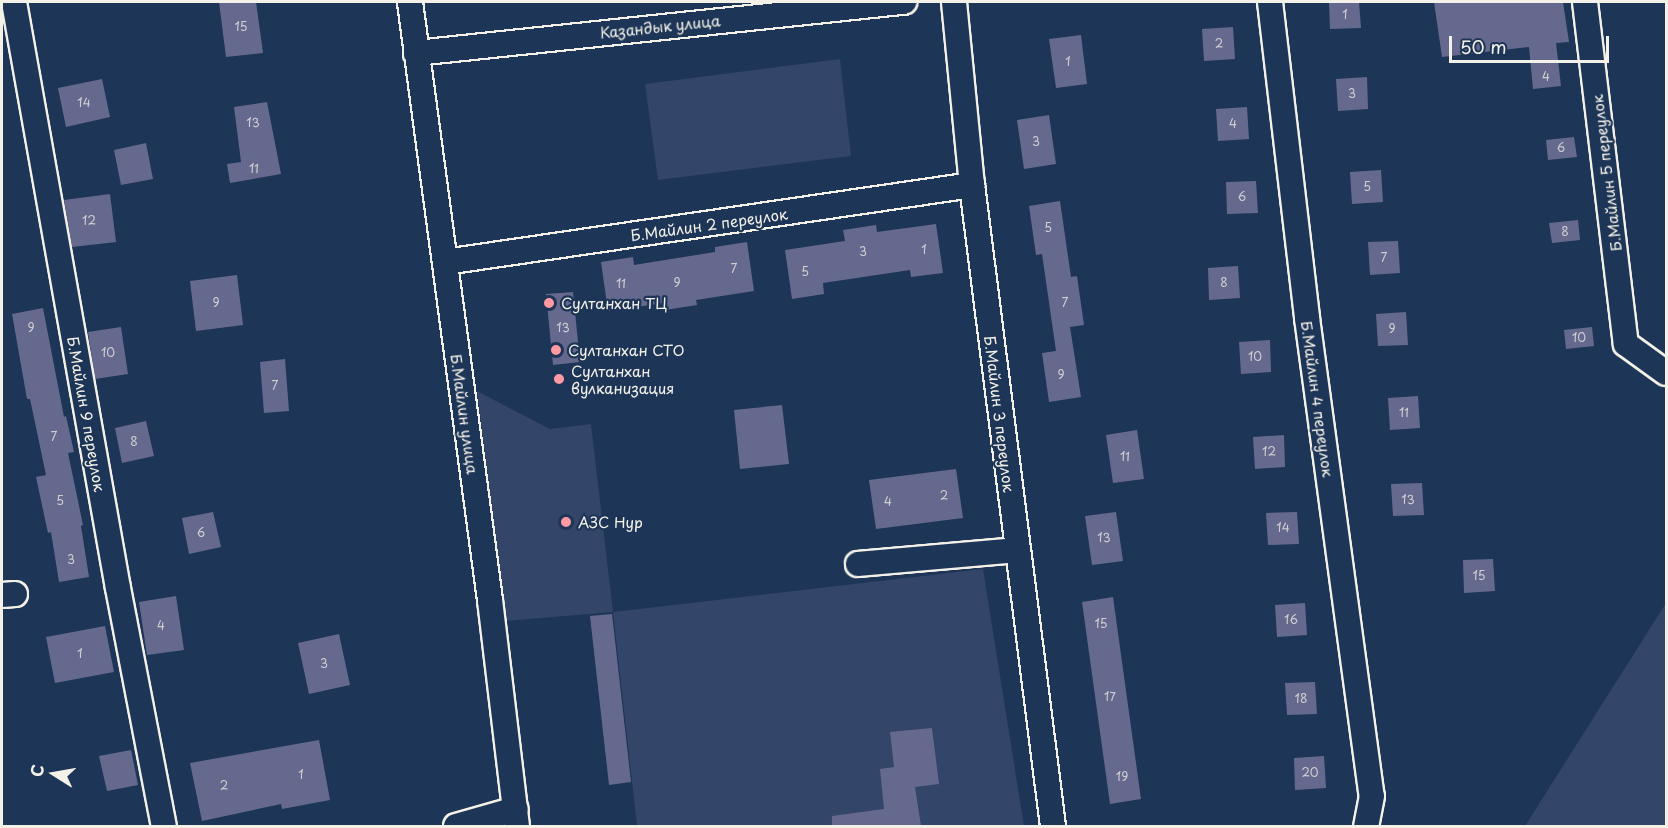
<!DOCTYPE html>
<html>
<head>
<meta charset="utf-8">
<style>
	body { margin:0 }
	#map { position:relative; width:1668px; height:828px; overflow:hidden; background:#1d3557; font-family:"Playpen Sans",sans-serif }
	div>[style] { position:absolute }
	.built>* { inset:0; background:#334568 }
	.building>* { inset:0; background:#66698e }
	.roads { filter:drop-shadow(2px 0 #f4f1e8) drop-shadow(-2px 0 #f4f1e8) drop-shadow(0 2px #f4f1e8) drop-shadow(0 -2px #f4f1e8) }
	.minor>* { height:24px; margin:-12px; padding:0 12px; transform-origin:12px; border-radius:12px; background:#1d3557 }
	.dots>* { width:16px; height:16px; translate:-50% -50%; box-sizing:border-box; border:3px solid #1d3557; border-radius:50% }
	span { translate:-50% -50%; white-space:nowrap; text-align:center; line-height:1.15; -webkit-text-stroke:4.5px #1d3557; paint-order:stroke }
	.number-label { font-size:12px; color:#d0cfd2 }
	.number-label span { -webkit-text-stroke-width:0 }
	.street-label { font-size:15px; color:#f4f1e8 }
	.poi-label { font-size:15px; color:#f4f1e8 }
	.left { translate:0 -50%; text-align:left }
	.frame { position:absolute; inset:0; border:3px solid #f4f1e8; pointer-events:none }
	.north { position:absolute; left:24px; top:744px; width:60px; height:60px; -webkit-text-stroke:4px #1d3557; paint-order:stroke; rotate:281deg; font-size:16px; font-weight:700; line-height:24px; text-align:center; color:#f4f1e8 }
	.north::after { content:''; display:block; margin:auto; width:21px; height:27px; background:#f4f1e8; clip-path:polygon(50% 0,100% 100%,50% 72%,0 100%) }
	.scale { position:absolute; left:1449px; top:36px; width:160px; height:27px; box-sizing:border-box; border:3px solid #f4f1e8; border-top:0; padding-left:8px; font-size:18px; line-height:21px; white-space:nowrap; color:#f4f1e8; -webkit-text-stroke:4px #1d3557; paint-order:stroke }
</style>
</head>
<body>
<div id="map">
	<div class="built">
		<div style="clip-path:polygon(840px 59px,851px 156px,658px 180px,645px 84px)"></div>
		<div style="clip-path:polygon(477px 391px,550px 429px,591px 424px,613px 612px,983px 569px,1024px 826px,637px 826px,613px 612px,506px 621px)"></div>
		<div style="clip-path:polygon(1666px 603px,1666px 826px,1525px 826px)"></div>
	</div>
	<div class="building">
		<div style="clip-path:polygon(219px 2px,256px 2px,263px 53px,226px 57px)"></div>
		<div style="clip-path:polygon(1329px 2px,1359px 2px,1361px 28px,1330px 29px)"></div>
		<div style="clip-path:polygon(1434px 2px,1563px 2px,1569px 42px,1556px 43px,1561px 86px,1533px 89px,1529px 47px,1442px 57px)"></div>
		<div style="clip-path:polygon(1233px 27px,1235px 59px,1204px 61px,1202px 29px)"></div>
		<div style="clip-path:polygon(1081px 35px,1087px 84px,1056px 88px,1049px 39px)"></div>
		<div style="clip-path:polygon(1367px 77px,1368px 109px,1338px 111px,1336px 79px)"></div>
		<div style="clip-path:polygon(102px 79px,110px 117px,66px 127px,58px 88px)"></div>
		<div style="clip-path:polygon(267px 102px,281px 174px,230px 183px,227px 164px,241px 162px,234px 107px)"></div>
		<div style="clip-path:polygon(1247px 107px,1249px 139px,1218px 141px,1216px 109px)"></div>
		<div style="clip-path:polygon(1049px 115px,1056px 164px,1024px 169px,1017px 120px)"></div>
		<div style="clip-path:polygon(1574px 137px,1577px 157px,1548px 160px,1546px 140px)"></div>
		<div style="clip-path:polygon(146px 143px,153px 179px,121px 185px,114px 150px)"></div>
		<div style="clip-path:polygon(1381px 170px,1383px 202px,1352px 204px,1350px 172px)"></div>
		<div style="clip-path:polygon(1256px 181px,1258px 213px,1227px 214px,1226px 182px)"></div>
		<div style="clip-path:polygon(110px 194px,116px 242px,72px 247px,64px 200px)"></div>
		<div style="clip-path:polygon(1060px 201px,1071px 277px,1077px 276px,1084px 325px,1070px 327px,1081px 397px,1049px 402px,1042px 353px,1056px 351px,1042px 254px,1036px 255px,1029px 206px)"></div>
		<div style="clip-path:polygon(1578px 220px,1580px 240px,1552px 243px,1549px 223px)"></div>
		<div style="clip-path:polygon(936px 224px,943px 273px,911px 277px,910px 270px,823px 283px,824px 294px,792px 299px,785px 250px,845px 241px,843px 230px,876px 225px,877px 232px)"></div>
		<div style="clip-path:polygon(1398px 241px,1400px 273px,1370px 275px,1368px 242px)"></div>
		<div style="clip-path:polygon(747px 242px,754px 291px,696px 300px,697px 305px,665px 310px,664px 303px,608px 311px,601px 262px,633px 257px,634px 265px,715px 252px,715px 247px)"></div>
		<div style="clip-path:polygon(1238px 266px,1240px 298px,1209px 300px,1208px 268px)"></div>
		<div style="clip-path:polygon(237px 275px,243px 325px,196px 331px,190px 281px)"></div>
		<div style="clip-path:polygon(573px 292px,580px 362px,553px 365px,546px 294px)"></div>
		<div style="clip-path:polygon(43px 308px,64px 417px,66px 416px,74px 452px,68px 453px,83px 525px,81px 526px,89px 577px,59px 582px,51px 532px,48px 533px,36px 477px,46px 475px,30px 399px,27px 399px,12px 314px)"></div>
		<div style="clip-path:polygon(1406px 312px,1408px 345px,1378px 346px,1376px 314px)"></div>
		<div style="clip-path:polygon(121px 327px,128px 374px,95px 379px,88px 332px)"></div>
		<div style="clip-path:polygon(1592px 327px,1594px 346px,1566px 349px,1564px 330px)"></div>
		<div style="clip-path:polygon(1270px 340px,1271px 372px,1241px 374px,1239px 342px)"></div>
		<div style="clip-path:polygon(285px 359px,289px 411px,264px 413px,260px 362px)"></div>
		<div style="clip-path:polygon(1418px 396px,1420px 428px,1390px 430px,1388px 398px)"></div>
		<div style="clip-path:polygon(782px 405px,789px 464px,740px 469px,734px 410px)"></div>
		<div style="clip-path:polygon(146px 421px,154px 456px,122px 463px,115px 428px)"></div>
		<div style="clip-path:polygon(1137px 430px,1144px 479px,1113px 483px,1106px 435px)"></div>
		<div style="clip-path:polygon(1284px 435px,1285px 467px,1255px 469px,1253px 437px)"></div>
		<div style="clip-path:polygon(956px 469px,963px 518px,876px 529px,869px 480px)"></div>
		<div style="clip-path:polygon(1422px 483px,1424px 515px,1393px 516px,1391px 484px)"></div>
		<div style="clip-path:polygon(213px 512px,221px 547px,189px 554px,182px 518px)"></div>
		<div style="clip-path:polygon(1116px 512px,1123px 561px,1092px 565px,1085px 516px)"></div>
		<div style="clip-path:polygon(1297px 512px,1299px 544px,1268px 545px,1266px 513px)"></div>
		<div style="clip-path:polygon(1493px 559px,1495px 591px,1464px 593px,1463px 560px)"></div>
		<div style="clip-path:polygon(176px 596px,184px 650px,147px 655px,139px 602px)"></div>
		<div style="clip-path:polygon(1113px 597px,1141px 799px,1110px 804px,1082px 602px)"></div>
		<div style="clip-path:polygon(1305px 603px,1307px 635px,1277px 637px,1275px 605px)"></div>
		<div style="clip-path:polygon(612px 614px,631px 782px,609px 785px,590px 616px)"></div>
		<div style="clip-path:polygon(105px 626px,114px 672px,55px 683px,46px 637px)"></div>
		<div style="clip-path:polygon(339px 634px,350px 685px,309px 694px,298px 643px)"></div>
		<div style="clip-path:polygon(1315px 682px,1317px 714px,1287px 715px,1285px 683px)"></div>
		<div style="clip-path:polygon(932px 728px,939px 784px,915px 787px,921px 826px,832px 826px,832px 816px,884px 809px,880px 769px,894px 767px,890px 732px)"></div>
		<div style="clip-path:polygon(319px 740px,330px 800px,282px 809px,281px 804px,202px 821px,190px 763px)"></div>
		<div style="clip-path:polygon(131px 750px,138px 785px,107px 791px,99px 756px)"></div>
		<div style="clip-path:polygon(1324px 756px,1326px 788px,1295px 790px,1294px 758px)"></div>
	</div>
	<div class="roads">
		<div class="minor">
			<div style="left:14px;top:2px;width:595px;rotate:79.94deg"></div>
			<div style="left:118px;top:588px;width:242px;rotate:79.1deg"></div>
			<div style="left:410px;top:2px;width:603px;rotate:82.38deg"></div>
			<div style="left:490px;top:600px;width:228px;rotate:83.2deg"></div>
			<div style="left:954px;top:2px;width:184px;rotate:84.4deg"></div>
			<div style="left:972px;top:185px;width:646px;rotate:82.8deg"></div>
			<div style="left:1270px;top:2px;width:318px;rotate:83.3deg"></div>
			<div style="left:1307px;top:318px;width:482px;rotate:82.3deg"></div>
			<div style="left:1372px;top:796px;width:31px;rotate:101deg"></div>
			<div style="left:1585px;top:2px;width:344px;rotate:83.2deg"></div>
			<div style="left:1626px;top:344px;width:49px;rotate:35.9deg"></div>
			<div style="left:416px;top:53px;width:491px;rotate:-6deg"></div>
			<div style="left:445px;top:262px;width:533px;rotate:-8.31deg"></div>
			<div style="left:858px;top:564px;width:160px;rotate:-5deg"></div>
			<div style="left:2px;top:595px;width:13px;rotate:-4deg"></div>
			<div style="left:456px;top:826px;width:62px;rotate:-15.8deg"></div>
		</div>
	</div>
	<div class="dots">
		<div style="left:549px;top:303px;background:#ff9aa2"></div>
		<div style="left:556px;top:350px;background:#ff9aa2"></div>
		<div style="left:559px;top:379px;background:#ff9aa2"></div>
		<div style="left:566px;top:522px;background:#ff9aa2"></div>
	</div>
	<div class="number-label">
		<span style="left:1345px;top:15px">1</span>
		<span style="left:241px;top:27px">15</span>
		<span style="left:1219px;top:44px">2</span>
		<span style="left:1068px;top:62px">1</span>
		<span style="left:1546px;top:77px">4</span>
		<span style="left:1352px;top:94px">3</span>
		<span style="left:84px;top:103px">14</span>
		<span style="left:253px;top:123px">13</span>
		<span style="left:1233px;top:124px">4</span>
		<span style="left:1036px;top:142px">3</span>
		<span style="left:1561px;top:148px">6</span>
		<span style="left:254px;top:169px">11</span>
		<span style="left:1367px;top:187px">5</span>
		<span style="left:1242px;top:197px">6</span>
		<span style="left:89px;top:221px">12</span>
		<span style="left:1048px;top:228px">5</span>
		<span style="left:1565px;top:232px">8</span>
		<span style="left:924px;top:250px">1</span>
		<span style="left:863px;top:252px">3</span>
		<span style="left:1384px;top:258px">7</span>
		<span style="left:734px;top:269px">7</span>
		<span style="left:805px;top:272px">5</span>
		<span style="left:677px;top:283px">9</span>
		<span style="left:1224px;top:283px">8</span>
		<span style="left:621px;top:284px">11</span>
		<span style="left:216px;top:303px">9</span>
		<span style="left:1065px;top:303px">7</span>
		<span style="left:31px;top:328px">9</span>
		<span style="left:563px;top:328px">13</span>
		<span style="left:1392px;top:329px">9</span>
		<span style="left:1579px;top:338px">10</span>
		<span style="left:108px;top:353px">10</span>
		<span style="left:1255px;top:357px">10</span>
		<span style="left:1061px;top:375px">9</span>
		<span style="left:275px;top:386px">7</span>
		<span style="left:1404px;top:413px">11</span>
		<span style="left:54px;top:437px">7</span>
		<span style="left:134px;top:442px">8</span>
		<span style="left:1269px;top:452px">12</span>
		<span style="left:1125px;top:457px">11</span>
		<span style="left:944px;top:496px">2</span>
		<span style="left:1408px;top:500px">13</span>
		<span style="left:60px;top:501px">5</span>
		<span style="left:888px;top:502px">4</span>
		<span style="left:1283px;top:528px">14</span>
		<span style="left:201px;top:533px">6</span>
		<span style="left:1104px;top:538px">13</span>
		<span style="left:71px;top:560px">3</span>
		<span style="left:1479px;top:576px">15</span>
		<span style="left:1291px;top:620px">16</span>
		<span style="left:1101px;top:624px">15</span>
		<span style="left:161px;top:626px">4</span>
		<span style="left:80px;top:654px">1</span>
		<span style="left:324px;top:664px">3</span>
		<span style="left:1110px;top:697px">17</span>
		<span style="left:1301px;top:699px">18</span>
		<span style="left:1310px;top:773px">20</span>
		<span style="left:301px;top:775px">1</span>
		<span style="left:1122px;top:777px">19</span>
		<span style="left:224px;top:786px">2</span>
	</div>
	<div class="street-label">
		<span style="left:660px;top:26px;rotate:-6deg">Казандык улица</span>
		<span style="left:1606px;top:173px;rotate:-97deg">Б.Майлин 5 переулок</span>
		<span style="left:709px;top:224px;rotate:-8deg">Б.Майлин 2 переулок</span>
		<span style="left:1318px;top:399px;rotate:82deg">Б.Майлин 4 переулок</span>
		<span style="left:87px;top:414px;rotate:80deg">Б.Майлин 9 переулок</span>
		<span style="left:465px;top:414px;rotate:82deg">Б.Майлин улица</span>
		<span style="left:1000px;top:414px;rotate:83deg">Б.Майлин 3 переулок</span>
	</div>
	<div class="poi-label">
		<span class="left" style="left:561px;top:303px">Султанхан ТЦ</span>
		<span class="left" style="left:568px;top:350px">Султанхан СТО</span>
		<span class="left" style="left:571px;top:379px">Султанхан<br>вулканизация</span>
		<span class="left" style="left:578px;top:522px">АЗС Нур</span>
	</div>
	<div class="frame"></div>
	<div class="north">С</div>
	<div class="scale">50 m</div>
</div>
</body>
</html>
